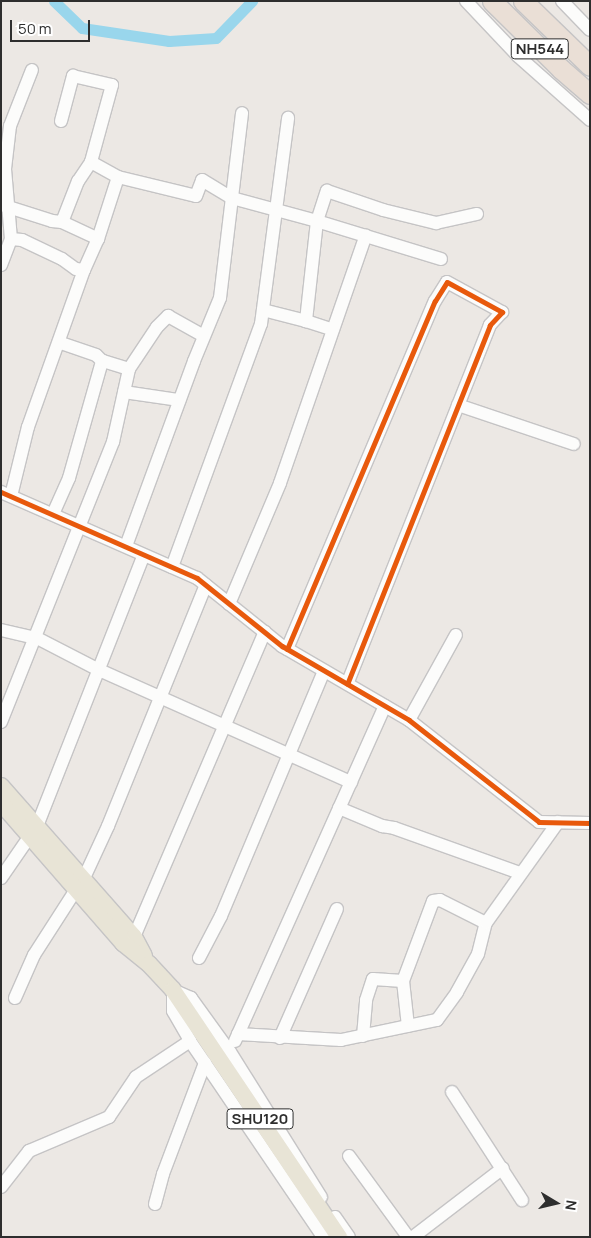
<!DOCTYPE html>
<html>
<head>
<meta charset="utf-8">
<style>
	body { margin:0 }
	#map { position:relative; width:591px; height:1238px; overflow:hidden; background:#ece8e4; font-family:Manrope,sans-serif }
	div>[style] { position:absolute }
	.canal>* { height:11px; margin:-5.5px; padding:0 5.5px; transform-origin:5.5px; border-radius:5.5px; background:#99d6ec }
	.roads { filter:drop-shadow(1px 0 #c5c4c5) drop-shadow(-1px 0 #c5c4c5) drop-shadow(0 1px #c5c4c5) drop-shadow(0 -1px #c5c4c5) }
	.minor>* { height:12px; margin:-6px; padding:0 6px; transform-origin:6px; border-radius:6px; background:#fcfcfb }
	.major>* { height:16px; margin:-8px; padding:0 8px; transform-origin:8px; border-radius:8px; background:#e8e4d6 }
	.highway>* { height:19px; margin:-9.5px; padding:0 9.5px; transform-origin:9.5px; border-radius:9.5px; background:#eadfd6 }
	.cycleway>* { height:5px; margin:-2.5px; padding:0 2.5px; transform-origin:2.5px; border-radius:2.5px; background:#e8590c }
	span { translate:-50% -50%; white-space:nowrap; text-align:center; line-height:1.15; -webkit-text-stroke:5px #fff; paint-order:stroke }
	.shield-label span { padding:1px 4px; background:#fff; border:1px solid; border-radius:4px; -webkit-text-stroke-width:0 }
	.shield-label { font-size:15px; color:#2e2e2e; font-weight:700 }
	.frame { position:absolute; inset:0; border:2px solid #2e2e2e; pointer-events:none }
	.north { position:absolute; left:531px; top:1178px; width:50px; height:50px; -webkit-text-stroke:4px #fff; paint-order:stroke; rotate:99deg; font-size:14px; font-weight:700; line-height:20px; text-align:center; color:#2e2e2e }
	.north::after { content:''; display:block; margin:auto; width:18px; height:22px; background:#2e2e2e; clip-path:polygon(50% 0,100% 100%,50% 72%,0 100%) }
	.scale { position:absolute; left:10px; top:20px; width:80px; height:22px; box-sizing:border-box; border:2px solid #2e2e2e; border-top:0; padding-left:6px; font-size:15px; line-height:18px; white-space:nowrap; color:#2e2e2e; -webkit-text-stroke:4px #fff; paint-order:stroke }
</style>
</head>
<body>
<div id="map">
	<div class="canal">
		<div style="left:54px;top:1px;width:39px;rotate:44deg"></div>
		<div style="left:82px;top:28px;width:88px;rotate:8.5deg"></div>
		<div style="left:169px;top:41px;width:47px;rotate:-3.7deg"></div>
		<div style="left:216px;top:38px;width:52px;rotate:-45.8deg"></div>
	</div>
	<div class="roads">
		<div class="minor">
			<div style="left:466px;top:1px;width:76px;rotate:46.6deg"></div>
			<div style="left:518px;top:56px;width:96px;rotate:41.6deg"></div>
			<div style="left:562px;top:1px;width:40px;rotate:46deg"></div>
			<div style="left:61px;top:121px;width:47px;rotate:-75.1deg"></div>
			<div style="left:73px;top:76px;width:40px;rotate:13deg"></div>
			<div style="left:112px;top:85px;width:80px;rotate:105.3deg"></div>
			<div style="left:91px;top:162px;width:23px;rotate:124deg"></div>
			<div style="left:78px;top:181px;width:44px;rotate:111.3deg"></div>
			<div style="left:118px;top:177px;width:80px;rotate:13.7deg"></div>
			<div style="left:196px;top:196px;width:17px;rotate:-69deg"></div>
			<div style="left:202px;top:180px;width:35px;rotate:31deg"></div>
			<div style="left:232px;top:198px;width:88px;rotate:15.1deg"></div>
			<div style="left:317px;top:221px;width:101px;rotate:96.3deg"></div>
			<div style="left:306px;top:321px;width:28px;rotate:18deg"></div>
			<div style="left:2px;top:205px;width:52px;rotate:17.7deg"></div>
			<div style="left:52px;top:221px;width:10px;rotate:6deg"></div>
			<div style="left:62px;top:222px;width:40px;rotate:25deg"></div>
			<div style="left:11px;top:239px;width:11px;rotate:5deg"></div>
			<div style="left:22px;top:240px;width:44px;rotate:25.4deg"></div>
			<div style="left:62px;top:259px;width:17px;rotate:36deg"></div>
			<div style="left:76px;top:269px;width:8px;rotate:7deg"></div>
			<div style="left:441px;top:259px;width:130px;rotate:-163deg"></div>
			<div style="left:317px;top:221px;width:32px;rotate:-72deg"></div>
			<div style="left:327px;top:191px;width:59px;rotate:18.7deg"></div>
			<div style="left:383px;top:210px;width:55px;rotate:13.8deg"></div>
			<div style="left:436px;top:223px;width:42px;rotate:-12.4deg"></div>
			<div style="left:1px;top:265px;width:28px;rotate:-69deg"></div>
			<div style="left:11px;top:239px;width:70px;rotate:-94.9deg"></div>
			<div style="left:5px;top:169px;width:43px;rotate:-83.4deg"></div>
			<div style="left:10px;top:126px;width:60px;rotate:-68.6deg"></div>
			<div style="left:263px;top:310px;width:44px;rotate:14.3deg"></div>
			<div style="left:129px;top:369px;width:50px;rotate:-56.3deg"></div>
			<div style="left:157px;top:327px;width:16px;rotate:-45deg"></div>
			<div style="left:168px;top:316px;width:41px;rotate:29.1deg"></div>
			<div style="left:124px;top:392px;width:56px;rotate:8.3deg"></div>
			<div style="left:458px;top:405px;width:122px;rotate:18.6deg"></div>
			<div style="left:1px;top:492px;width:214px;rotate:23.7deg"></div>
			<div style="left:197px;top:578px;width:109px;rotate:38.7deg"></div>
			<div style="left:282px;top:646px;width:147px;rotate:30.2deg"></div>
			<div style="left:409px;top:720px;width:165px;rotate:38.1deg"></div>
			<div style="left:539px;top:822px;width:51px;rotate:1.1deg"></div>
			<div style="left:11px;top:496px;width:71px;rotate:-76.2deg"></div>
			<div style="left:28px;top:427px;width:167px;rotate:-70.4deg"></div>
			<div style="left:84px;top:270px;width:34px;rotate:-66deg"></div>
			<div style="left:98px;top:239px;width:65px;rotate:-72.1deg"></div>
			<div style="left:118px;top:177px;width:31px;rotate:-151deg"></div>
			<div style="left:53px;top:514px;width:39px;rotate:-66deg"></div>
			<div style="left:69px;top:478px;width:122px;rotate:-74.2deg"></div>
			<div style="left:126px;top:546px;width:197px;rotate:-69.8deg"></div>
			<div style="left:194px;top:361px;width:68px;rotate:-67.6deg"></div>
			<div style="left:220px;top:298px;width:186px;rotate:-83.2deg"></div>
			<div style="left:172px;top:567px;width:259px;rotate:-69.9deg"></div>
			<div style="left:261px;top:324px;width:208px;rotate:-82.5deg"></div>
			<div style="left:229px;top:604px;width:131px;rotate:-67.1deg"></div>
			<div style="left:280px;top:483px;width:262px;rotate:-70.9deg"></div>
			<div style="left:1px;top:630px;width:37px;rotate:13deg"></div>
			<div style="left:37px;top:638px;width:70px;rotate:27.3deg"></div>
			<div style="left:99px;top:670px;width:276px;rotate:24deg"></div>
			<div style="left:287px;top:649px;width:378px;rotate:-67deg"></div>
			<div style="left:435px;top:301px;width:22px;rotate:-58deg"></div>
			<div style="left:447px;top:282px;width:63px;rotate:28.6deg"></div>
			<div style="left:502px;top:312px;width:18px;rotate:133deg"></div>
			<div style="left:490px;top:325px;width:386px;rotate:111.7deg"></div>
			<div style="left:409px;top:720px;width:97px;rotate:-61.1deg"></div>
			<div style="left:1px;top:722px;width:302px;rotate:-68.2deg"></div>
			<div style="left:113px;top:442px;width:75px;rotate:-77.6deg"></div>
			<div style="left:129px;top:369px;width:28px;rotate:-163deg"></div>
			<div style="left:102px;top:361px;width:8px;rotate:-135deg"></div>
			<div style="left:96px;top:355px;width:39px;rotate:-161deg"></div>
			<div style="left:339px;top:808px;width:47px;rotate:22.7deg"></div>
			<div style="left:382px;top:826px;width:12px;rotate:9deg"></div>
			<div style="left:394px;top:828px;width:134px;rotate:19.7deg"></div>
			<div style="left:37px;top:826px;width:291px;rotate:-68.5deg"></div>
			<div style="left:1px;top:878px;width:51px;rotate:-55.4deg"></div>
			<div style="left:84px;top:878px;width:57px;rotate:-65.2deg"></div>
			<div style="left:108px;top:826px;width:260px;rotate:-67.9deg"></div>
			<div style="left:134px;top:937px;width:332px;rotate:-66.8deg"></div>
			<div style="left:199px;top:958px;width:47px;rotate:-62.4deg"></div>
			<div style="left:221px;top:916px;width:266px;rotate:-67.2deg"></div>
			<div style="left:403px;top:981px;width:85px;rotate:-69.4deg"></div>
			<div style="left:433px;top:901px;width:7px;rotate:-8deg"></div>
			<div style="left:440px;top:900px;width:51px;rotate:26.6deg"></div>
			<div style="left:15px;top:998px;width:47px;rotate:-66.2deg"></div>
			<div style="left:34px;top:955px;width:80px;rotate:-57.3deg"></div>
			<div style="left:238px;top:1034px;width:103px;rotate:3.3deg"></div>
			<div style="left:341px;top:1040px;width:98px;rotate:-11.8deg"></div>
			<div style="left:437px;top:1020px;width:34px;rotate:-54deg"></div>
			<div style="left:457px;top:992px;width:43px;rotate:-61.1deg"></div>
			<div style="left:478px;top:954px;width:32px;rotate:-76deg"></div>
			<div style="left:486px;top:923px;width:124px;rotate:-54.5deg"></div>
			<div style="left:363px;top:1036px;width:36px;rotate:-85deg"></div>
			<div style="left:366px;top:1000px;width:22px;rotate:-72deg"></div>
			<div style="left:373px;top:979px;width:30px;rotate:4deg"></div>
			<div style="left:403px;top:981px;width:45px;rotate:83.7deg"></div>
			<div style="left:280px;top:1038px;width:141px;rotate:-66.2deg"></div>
			<div style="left:235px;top:1041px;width:367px;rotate:-65.9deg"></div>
			<div style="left:452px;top:1092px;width:129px;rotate:57.1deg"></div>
			<div style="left:349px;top:1156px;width:100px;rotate:53.9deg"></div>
			<div style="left:1px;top:1187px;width:46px;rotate:-52.1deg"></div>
			<div style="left:29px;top:1151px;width:87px;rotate:-23deg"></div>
			<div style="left:109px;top:1117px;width:48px;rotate:-56deg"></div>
			<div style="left:136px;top:1077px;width:65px;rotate:-33.7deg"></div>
			<div style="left:321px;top:1197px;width:171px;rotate:-122.1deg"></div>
			<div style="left:230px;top:1052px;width:67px;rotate:-125.8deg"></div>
			<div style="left:191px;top:998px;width:20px;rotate:-156deg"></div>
			<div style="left:173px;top:990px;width:21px;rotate:90deg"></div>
			<div style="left:173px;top:1011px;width:34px;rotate:60deg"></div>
			<div style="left:190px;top:1041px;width:237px;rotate:55.8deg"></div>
			<div style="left:155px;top:1204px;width:31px;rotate:-75deg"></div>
			<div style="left:163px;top:1174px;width:119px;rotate:-69.3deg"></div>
			<div style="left:335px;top:1217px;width:24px;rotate:55deg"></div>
			<div style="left:413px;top:1237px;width:113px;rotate:-37.5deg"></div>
		</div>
		<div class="major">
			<div style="left:1px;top:786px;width:201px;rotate:48.6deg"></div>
			<div style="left:134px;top:937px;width:21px;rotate:62deg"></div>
			<div style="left:1px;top:803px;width:186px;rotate:48.9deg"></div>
			<div style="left:123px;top:943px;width:33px;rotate:39deg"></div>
			<div style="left:149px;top:964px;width:35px;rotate:47deg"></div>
			<div style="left:173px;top:990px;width:298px;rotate:56.1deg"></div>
		</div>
		<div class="highway">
			<div style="left:492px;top:1px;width:97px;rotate:44.6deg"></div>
			<div style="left:561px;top:69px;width:38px;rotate:41deg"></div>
			<div style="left:523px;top:1px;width:93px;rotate:44.1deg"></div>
		</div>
	</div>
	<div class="cycleway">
		<div style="left:1px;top:492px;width:214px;rotate:23.7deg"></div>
		<div style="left:197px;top:578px;width:109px;rotate:38.7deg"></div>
		<div style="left:282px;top:646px;width:147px;rotate:30.2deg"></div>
		<div style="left:409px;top:720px;width:165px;rotate:38.1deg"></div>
		<div style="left:539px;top:822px;width:51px;rotate:1.1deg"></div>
		<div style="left:287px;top:649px;width:378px;rotate:-67deg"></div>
		<div style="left:435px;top:301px;width:22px;rotate:-58deg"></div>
		<div style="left:447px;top:282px;width:63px;rotate:28.6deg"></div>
		<div style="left:502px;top:312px;width:18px;rotate:133deg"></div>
		<div style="left:490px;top:325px;width:386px;rotate:111.7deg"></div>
	</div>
	<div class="shield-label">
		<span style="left:540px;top:49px">NH544</span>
		<span style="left:260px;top:1119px">SHU120</span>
	</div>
	<div class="frame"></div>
	<div class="north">N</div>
	<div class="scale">50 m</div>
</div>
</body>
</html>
